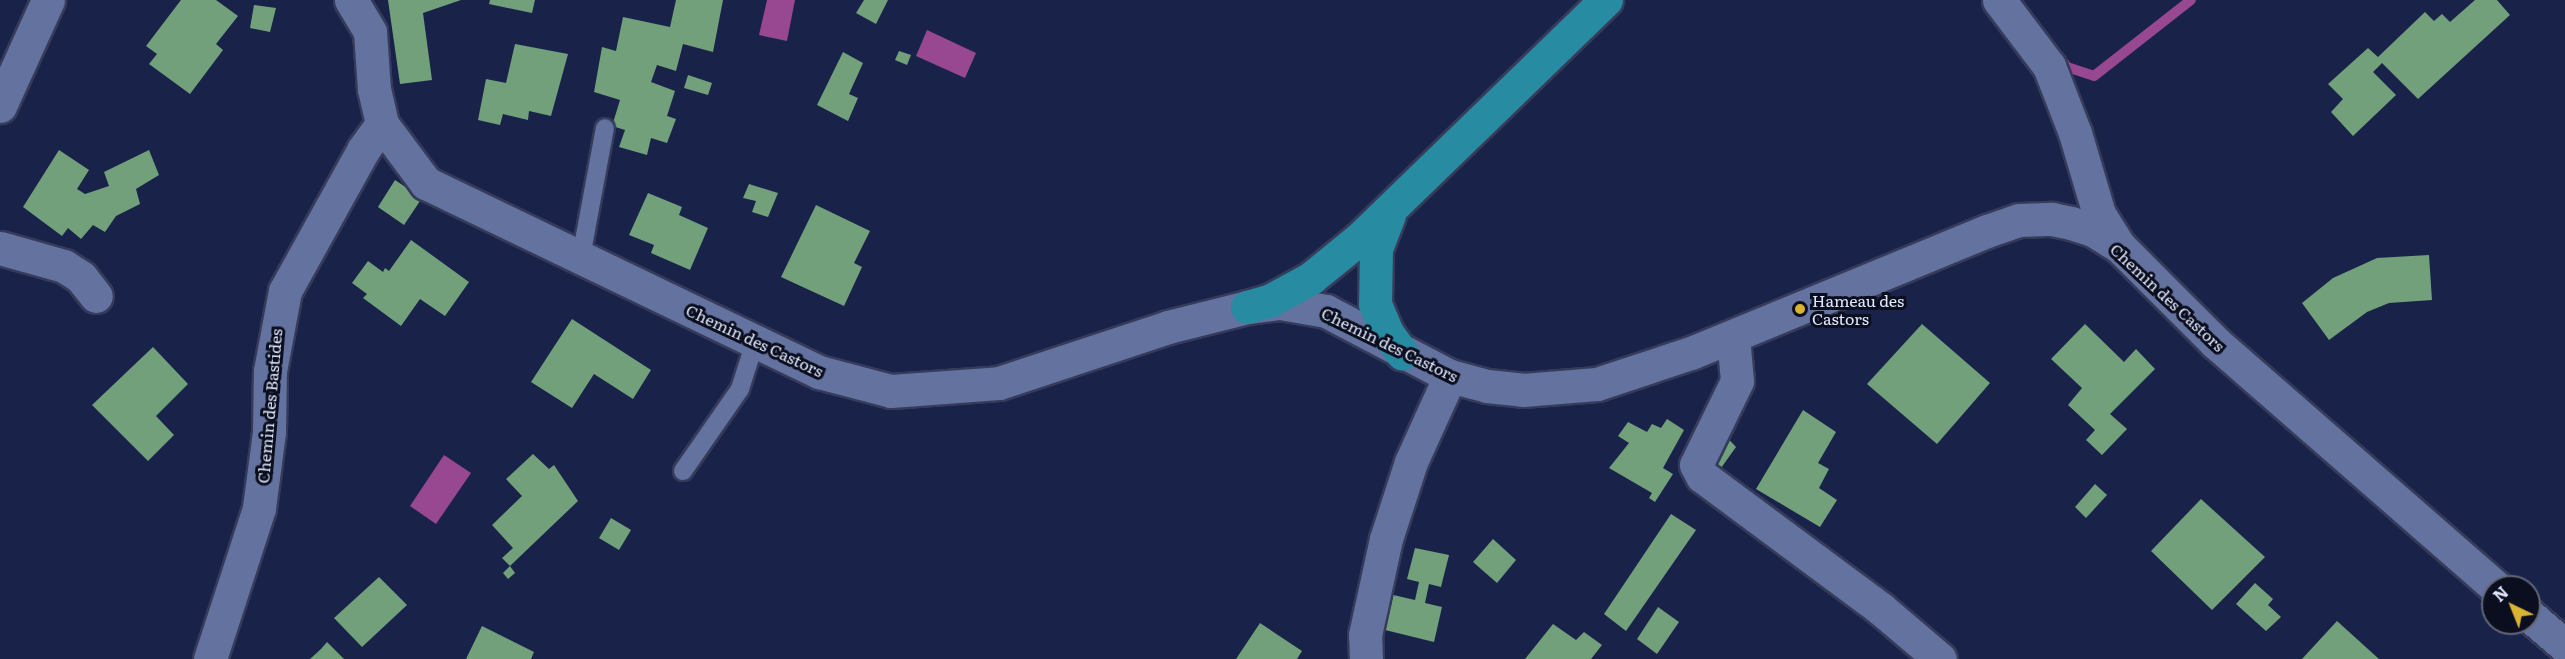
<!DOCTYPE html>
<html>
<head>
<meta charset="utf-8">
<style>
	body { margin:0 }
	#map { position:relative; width:2565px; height:659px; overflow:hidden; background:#19234a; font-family:Literata,serif }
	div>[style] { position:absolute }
	.water>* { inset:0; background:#984791 }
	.stream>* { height:10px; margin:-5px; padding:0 5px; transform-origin:5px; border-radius:5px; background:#984791 }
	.building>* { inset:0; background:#72a07b }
	.roads { filter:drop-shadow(2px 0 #363b5b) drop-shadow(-2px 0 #363b5b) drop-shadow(0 2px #363b5b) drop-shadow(0 -2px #363b5b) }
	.service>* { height:18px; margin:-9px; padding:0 9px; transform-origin:9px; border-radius:9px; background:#63729f }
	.minor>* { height:33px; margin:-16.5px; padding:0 16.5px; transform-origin:16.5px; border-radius:16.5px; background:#63729f }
	.trunk>* { height:33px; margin:-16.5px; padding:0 16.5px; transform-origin:16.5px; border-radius:16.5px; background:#278ba2 }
	.dots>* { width:16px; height:16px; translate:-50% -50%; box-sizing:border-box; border:3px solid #0a0e1f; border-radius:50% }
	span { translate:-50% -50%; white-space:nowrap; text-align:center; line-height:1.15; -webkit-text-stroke:6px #0a0e1f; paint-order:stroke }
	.street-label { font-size:16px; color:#e1e8fc }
	.poi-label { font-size:16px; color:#e1e8fc }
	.left { translate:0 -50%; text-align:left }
	.north { position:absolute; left:2481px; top:575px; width:60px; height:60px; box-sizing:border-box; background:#0a0e1f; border:2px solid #606577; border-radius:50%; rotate:317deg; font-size:16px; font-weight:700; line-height:24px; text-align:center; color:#e1e8fc }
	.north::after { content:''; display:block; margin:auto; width:21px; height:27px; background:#dab333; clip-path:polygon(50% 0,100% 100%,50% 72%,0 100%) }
</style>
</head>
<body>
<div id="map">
	<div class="water">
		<div style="clip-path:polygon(767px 0,795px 0,787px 41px,759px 35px)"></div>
		<div style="clip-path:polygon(927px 30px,976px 53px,965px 78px,916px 56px)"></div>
		<div style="clip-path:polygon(444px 455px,471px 473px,436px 524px,410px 506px)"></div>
	</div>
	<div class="stream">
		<div style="left:2059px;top:56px;width:14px;rotate:54deg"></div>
		<div style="left:2067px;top:67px;width:28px;rotate:18deg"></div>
		<div style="left:2094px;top:76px;width:123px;rotate:-38.1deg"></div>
	</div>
	<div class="building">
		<div style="clip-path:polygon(181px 0,216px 0,238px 16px,216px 44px,223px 50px,190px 94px,149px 64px,157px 54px,146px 46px)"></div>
		<div style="clip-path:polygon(388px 0,461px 0,423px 13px,432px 80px,400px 84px)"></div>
		<div style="clip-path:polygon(490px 0,535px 0,532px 13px,489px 4px)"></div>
		<div style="clip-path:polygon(676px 0,723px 0,713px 52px,683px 44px,676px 71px,657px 65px,651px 82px,675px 91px,667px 116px,676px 119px,667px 143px,651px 138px,647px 155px,619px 147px,625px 130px,612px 126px,620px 100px,594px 92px,602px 47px,616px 51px,623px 17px,670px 27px)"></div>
		<div style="clip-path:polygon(864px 0,888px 0,876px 24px,856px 13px)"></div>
		<div style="clip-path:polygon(2475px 0,2497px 0,2510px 15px,2418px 99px,2382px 63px,2373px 72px,2396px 95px,2353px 136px,2331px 112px,2343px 99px,2328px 84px,2368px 48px,2378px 57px,2425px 12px,2434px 21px,2442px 14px,2450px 22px)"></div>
		<div style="clip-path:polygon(254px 5px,276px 8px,270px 32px,250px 28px)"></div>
		<div style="clip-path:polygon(515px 44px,568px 54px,551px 116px,529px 111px,528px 120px,503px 114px,500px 125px,478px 120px,486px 79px,506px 83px)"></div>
		<div style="clip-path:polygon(899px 51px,911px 55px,907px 65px,895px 60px)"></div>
		<div style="clip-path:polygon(843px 52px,863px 63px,849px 94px,858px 98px,848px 121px,817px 105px)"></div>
		<div style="clip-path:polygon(688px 75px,712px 83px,708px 95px,684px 88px)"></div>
		<div style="clip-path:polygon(59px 150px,89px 170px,77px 189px,85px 194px,109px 186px,104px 172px,149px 150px,159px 175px,136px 189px,140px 204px,116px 216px,105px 232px,93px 225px,81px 239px,68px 228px,62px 236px,23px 207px)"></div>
		<div style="clip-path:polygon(395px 180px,422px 198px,404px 225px,378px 207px)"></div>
		<div style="clip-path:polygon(749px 184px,778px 193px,768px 217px,752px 212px,756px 201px,743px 198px)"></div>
		<div style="clip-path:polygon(648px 193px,682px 207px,679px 215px,708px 228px,690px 270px,651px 253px,654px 245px,629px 235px)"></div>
		<div style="clip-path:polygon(816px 205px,870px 231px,854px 263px,862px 267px,844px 306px,781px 277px)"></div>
		<div style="clip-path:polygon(411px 240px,469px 282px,445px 316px,420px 299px,401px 326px,363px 298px,367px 294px,352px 283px,368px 261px,383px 272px,385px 268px,389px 271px)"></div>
		<div style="clip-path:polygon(2429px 255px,2432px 300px,2389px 303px,2367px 312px,2329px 340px,2302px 303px,2333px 278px,2377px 258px)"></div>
		<div style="clip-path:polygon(572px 319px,651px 370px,633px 399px,594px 374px,572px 408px,531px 382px)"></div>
		<div style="clip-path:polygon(1922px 324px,1990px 383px,1937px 444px,1867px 384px)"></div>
		<div style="clip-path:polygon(2085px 324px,2124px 362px,2136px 349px,2155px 369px,2110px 414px,2127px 429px,2102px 455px,2086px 440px,2095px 430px,2068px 405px,2082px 388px,2051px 359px)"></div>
		<div style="clip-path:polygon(153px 347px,188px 384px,156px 416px,174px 435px,148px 461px,92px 405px)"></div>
		<div style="clip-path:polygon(1803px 410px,1836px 432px,1818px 463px,1829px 469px,1819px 488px,1837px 500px,1820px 527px,1756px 489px)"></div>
		<div style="clip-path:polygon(1667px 419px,1684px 430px,1663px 468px,1673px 474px,1655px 502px,1649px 498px,1652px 493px,1609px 468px,1629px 443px,1618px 436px,1628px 422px,1647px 432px,1652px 424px,1661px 428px)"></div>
		<div style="clip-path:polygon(1721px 431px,1736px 447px,1716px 475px,1708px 452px)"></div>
		<div style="clip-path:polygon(533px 454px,549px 469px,554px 465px,578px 501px,510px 566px,502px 558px,513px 548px,492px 525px,522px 496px,506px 479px)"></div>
		<div style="clip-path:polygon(2095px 484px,2107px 495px,2086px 518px,2075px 507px)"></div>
		<div style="clip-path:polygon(2201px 499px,2265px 557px,2212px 610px,2151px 551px)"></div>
		<div style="clip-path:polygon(1671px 514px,1696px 530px,1626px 631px,1604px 614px)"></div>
		<div style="clip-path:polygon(611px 518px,631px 530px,619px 550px,599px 538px)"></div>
		<div style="clip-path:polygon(1493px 539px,1516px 560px,1497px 583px,1473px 562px)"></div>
		<div style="clip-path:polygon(1415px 548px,1449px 555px,1441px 587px,1429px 584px,1425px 603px,1442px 607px,1434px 642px,1381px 629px,1389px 594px,1415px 600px,1419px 582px,1407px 579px)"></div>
		<div style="clip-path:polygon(510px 566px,515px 573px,508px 579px,503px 573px)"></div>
		<div style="clip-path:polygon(379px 577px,407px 605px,362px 647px,334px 618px)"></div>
		<div style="clip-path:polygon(2255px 583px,2273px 599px,2268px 605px,2281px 617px,2266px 631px,2236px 604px)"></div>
		<div style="clip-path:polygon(1658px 607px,1679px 622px,1657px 654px,1637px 639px)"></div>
		<div style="clip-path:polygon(2337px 621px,2379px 659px,2302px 659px)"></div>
		<div style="clip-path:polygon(1260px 623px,1302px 651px,1297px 659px,1236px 659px)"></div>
		<div style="clip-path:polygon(1553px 624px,1576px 640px,1584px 632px,1602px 645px,1591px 659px,1525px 659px)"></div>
		<div style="clip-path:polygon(482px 626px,534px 652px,531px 659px,466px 659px)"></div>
		<div style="clip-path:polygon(327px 642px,344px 659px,310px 659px,321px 649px)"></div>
	</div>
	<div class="roads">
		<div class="service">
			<div style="left:581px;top:257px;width:131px;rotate:-79.5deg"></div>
			<div style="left:683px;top:471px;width:100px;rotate:-55.2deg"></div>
			<div style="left:740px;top:389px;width:49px;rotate:-72.3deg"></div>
		</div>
		<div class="minor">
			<div style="left:351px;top:0;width:37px;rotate:59deg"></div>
			<div style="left:370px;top:32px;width:57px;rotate:86deg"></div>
			<div style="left:374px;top:89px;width:36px;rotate:77deg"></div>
			<div style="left:382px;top:124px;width:74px;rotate:53.3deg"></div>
			<div style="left:426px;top:183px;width:436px;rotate:25.7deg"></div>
			<div style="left:819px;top:372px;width:74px;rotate:14.8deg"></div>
			<div style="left:891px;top:391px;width:108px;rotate:-4.2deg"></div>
			<div style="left:999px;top:383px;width:178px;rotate:-18.3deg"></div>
			<div style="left:1168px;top:327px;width:81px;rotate:-14.2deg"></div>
			<div style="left:1247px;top:307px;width:33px;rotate:-7deg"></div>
			<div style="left:1280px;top:303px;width:47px;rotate:9.9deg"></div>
			<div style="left:1326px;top:311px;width:140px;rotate:27.7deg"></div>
			<div style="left:1450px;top:376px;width:38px;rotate:15deg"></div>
			<div style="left:1487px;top:386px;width:36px;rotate:6deg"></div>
			<div style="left:1523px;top:390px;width:74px;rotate:-4.6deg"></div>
			<div style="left:1597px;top:384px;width:99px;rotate:-18.3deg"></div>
			<div style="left:1691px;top:353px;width:320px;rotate:-22.4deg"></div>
			<div style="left:1987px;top:231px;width:34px;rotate:-19deg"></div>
			<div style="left:2019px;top:220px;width:33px;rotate:-2deg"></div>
			<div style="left:2052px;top:219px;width:19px;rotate:12deg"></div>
			<div style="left:2071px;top:223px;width:23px;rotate:18deg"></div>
			<div style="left:2093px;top:230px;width:32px;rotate:32deg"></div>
			<div style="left:2120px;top:247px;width:136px;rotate:45deg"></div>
			<div style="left:2216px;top:343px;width:371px;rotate:41.1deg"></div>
			<div style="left:1999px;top:0;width:83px;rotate:52.9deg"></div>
			<div style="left:2049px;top:66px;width:72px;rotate:68.8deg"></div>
			<div style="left:2075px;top:133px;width:84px;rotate:73.5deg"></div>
			<div style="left:2099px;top:214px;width:38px;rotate:58deg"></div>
			<div style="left:0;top:106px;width:116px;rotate:-65.6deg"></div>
			<div style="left:0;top:248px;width:66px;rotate:15.7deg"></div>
			<div style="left:64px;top:266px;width:20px;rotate:33deg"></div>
			<div style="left:81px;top:277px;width:24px;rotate:52deg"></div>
			<div style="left:1733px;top:337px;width:44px;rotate:84.8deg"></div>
			<div style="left:1737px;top:381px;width:93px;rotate:116deg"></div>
			<div style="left:1696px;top:465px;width:13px;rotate:61deg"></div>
			<div style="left:1702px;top:476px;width:223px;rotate:36.6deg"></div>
			<div style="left:1881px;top:609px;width:77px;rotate:40.3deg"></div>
			<div style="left:2529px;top:615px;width:48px;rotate:40.7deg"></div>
			<div style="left:210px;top:659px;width:159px;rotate:-72deg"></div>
			<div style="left:259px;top:508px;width:77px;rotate:-82.5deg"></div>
			<div style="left:269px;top:432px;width:61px;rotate:-89.1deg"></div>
			<div style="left:270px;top:371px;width:81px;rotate:-79.4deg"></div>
			<div style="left:285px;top:291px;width:161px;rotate:-61deg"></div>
			<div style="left:363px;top:150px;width:32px;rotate:-54deg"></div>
			<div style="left:1366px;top:659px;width:24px;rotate:-92deg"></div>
			<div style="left:1365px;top:635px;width:98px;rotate:-77.7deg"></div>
			<div style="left:1386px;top:539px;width:81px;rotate:-72deg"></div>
			<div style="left:1411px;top:462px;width:94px;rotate:-65.6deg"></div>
		</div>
		<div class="trunk">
			<div style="left:1389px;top:215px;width:36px;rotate:111deg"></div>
			<div style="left:1376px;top:249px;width:55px;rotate:91deg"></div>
			<div style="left:1375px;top:304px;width:33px;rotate:67deg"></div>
			<div style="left:1388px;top:334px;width:24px;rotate:54deg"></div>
			<div style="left:1247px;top:307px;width:25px;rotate:-16deg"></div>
			<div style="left:1271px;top:300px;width:46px;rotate:-28.8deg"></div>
			<div style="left:1311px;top:278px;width:62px;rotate:-39.1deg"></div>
			<div style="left:1359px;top:239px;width:344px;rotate:-44.1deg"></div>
		</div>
	</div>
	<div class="dots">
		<div style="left:1800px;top:309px;background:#dab333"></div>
	</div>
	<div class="street-label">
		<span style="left:2168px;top:297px;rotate:43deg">Chemin des Castors</span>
		<span style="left:755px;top:340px;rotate:25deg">Chemin des Castors</span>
		<span style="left:1390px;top:344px;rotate:26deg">Chemin des Castors</span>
		<span style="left:269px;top:406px;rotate:-85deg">Chemin des Bastides</span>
	</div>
	<div class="poi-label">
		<span class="left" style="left:1812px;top:309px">Hameau des<br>Castors</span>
	</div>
	<div class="north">N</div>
</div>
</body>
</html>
